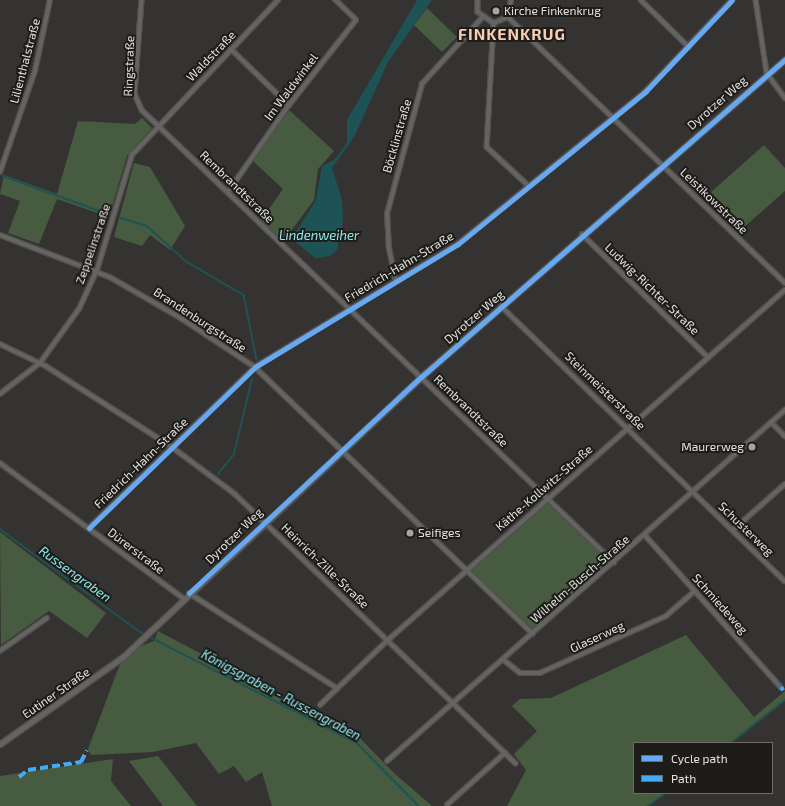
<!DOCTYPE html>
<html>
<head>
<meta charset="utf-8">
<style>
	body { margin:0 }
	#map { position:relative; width:785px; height:806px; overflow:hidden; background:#353331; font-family:"Exo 2",sans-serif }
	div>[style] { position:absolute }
	.green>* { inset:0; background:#465b3f }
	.water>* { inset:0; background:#1e5355 }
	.stream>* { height:1.5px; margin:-0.75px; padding:0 0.75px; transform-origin:0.75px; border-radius:0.75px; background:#1e5355 }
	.roads { filter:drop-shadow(1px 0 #51504d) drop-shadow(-1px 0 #51504d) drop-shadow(0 1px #51504d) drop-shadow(0 -1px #51504d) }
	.minor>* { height:3.5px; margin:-1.75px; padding:0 1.75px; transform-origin:1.75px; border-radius:1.75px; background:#656462 }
	.tertiary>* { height:4.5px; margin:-2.25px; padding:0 2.25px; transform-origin:2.25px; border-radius:2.25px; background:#656462 }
	.quiet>* { height:4px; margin-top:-2px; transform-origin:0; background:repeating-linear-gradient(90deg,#42abf6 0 8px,transparent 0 12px) }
	.cycleway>* { height:5px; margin:-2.5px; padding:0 2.5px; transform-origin:2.5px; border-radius:2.5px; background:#66a8f1 }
	.dots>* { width:11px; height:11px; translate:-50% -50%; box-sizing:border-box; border:2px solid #1d1c19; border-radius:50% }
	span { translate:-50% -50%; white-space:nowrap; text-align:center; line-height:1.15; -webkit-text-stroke:4px #1d1c19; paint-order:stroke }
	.poi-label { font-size:12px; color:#e5e3e0 }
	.left { translate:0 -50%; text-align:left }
	.right { translate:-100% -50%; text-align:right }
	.street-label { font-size:12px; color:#e5e3e0 }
	.water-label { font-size:13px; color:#90eef2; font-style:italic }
	.district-label { font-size:16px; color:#f8cdb3; font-weight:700; letter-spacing:1px }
	.legend { position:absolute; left:633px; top:742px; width:140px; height:52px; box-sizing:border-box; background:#1d1c19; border:1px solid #6d6c69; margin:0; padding:5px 7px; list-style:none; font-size:12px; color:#e5e3e0 }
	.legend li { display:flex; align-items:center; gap:8px; height:20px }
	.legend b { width:20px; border:1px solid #6d6c69 }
</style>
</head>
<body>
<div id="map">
	<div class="green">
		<div style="clip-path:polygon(427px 8px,457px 37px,442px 52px,414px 25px)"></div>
		<div style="clip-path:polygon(289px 110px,334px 151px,318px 169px,314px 200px,282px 243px,260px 222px,283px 189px,253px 161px)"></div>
		<div style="clip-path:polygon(142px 118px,152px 128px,127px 156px,109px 217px,57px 199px,39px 244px,8px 233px,20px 201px,0 194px,4px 175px,57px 194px,78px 121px,135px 124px)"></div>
		<div style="clip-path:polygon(764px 145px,785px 168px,785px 191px,742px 229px,710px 193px)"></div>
		<div style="clip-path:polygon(134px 163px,150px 167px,185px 226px,170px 250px,150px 235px,142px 246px,114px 237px)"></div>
		<div style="clip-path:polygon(548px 501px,612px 563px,534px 631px,470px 570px)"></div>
		<div style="clip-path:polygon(0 532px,106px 613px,87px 638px,49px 611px,1px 645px)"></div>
		<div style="clip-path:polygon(158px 631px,359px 737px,394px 773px,432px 806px,272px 806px,262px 772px,246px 782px,234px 766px,219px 774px,196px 743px,153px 752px,91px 755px,88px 749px,118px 669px,124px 658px,136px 648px,154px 641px)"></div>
		<div style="clip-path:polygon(686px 635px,754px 717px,785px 691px,785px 700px,731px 743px,634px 743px,634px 793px,666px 793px,648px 806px,507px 806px,526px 770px,514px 754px,537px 731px,512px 706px,520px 699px,551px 698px)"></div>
		<div style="clip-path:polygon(158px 756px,197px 806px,163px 806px,129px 761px)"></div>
		<div style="clip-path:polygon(113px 759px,111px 781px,131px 806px,0 806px,0 776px)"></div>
	</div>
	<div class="water">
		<div style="clip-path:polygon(417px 0,432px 0,388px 62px,354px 137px,332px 168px,342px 200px,343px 221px,337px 250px,330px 256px,315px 258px,292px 239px,316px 200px,322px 166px,334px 160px,347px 143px,347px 120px)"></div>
	</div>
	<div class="stream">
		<div style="left:3px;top:176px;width:112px;rotate:19.9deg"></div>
		<div style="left:121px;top:218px;width:27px;rotate:17deg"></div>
		<div style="left:147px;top:226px;width:54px;rotate:42deg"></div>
		<div style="left:187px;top:262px;width:66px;rotate:30.1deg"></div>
		<div style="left:244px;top:295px;width:66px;rotate:78.7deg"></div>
		<div style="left:218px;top:474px;width:26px;rotate:-51deg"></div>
		<div style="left:234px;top:454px;width:77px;rotate:-76.5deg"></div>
		<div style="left:0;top:529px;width:174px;rotate:36.3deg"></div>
		<div style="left:140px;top:632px;width:244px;rotate:27.1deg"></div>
		<div style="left:357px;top:743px;width:88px;rotate:45.5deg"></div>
		<div style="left:731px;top:743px;width:69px;rotate:-38.5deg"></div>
		<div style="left:648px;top:806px;width:22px;rotate:-36deg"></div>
	</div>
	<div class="roads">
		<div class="minor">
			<div style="left:142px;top:0;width:94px;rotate:94.3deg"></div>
			<div style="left:135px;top:94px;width:17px;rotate:66deg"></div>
			<div style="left:142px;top:110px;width:654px;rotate:43.76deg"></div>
			<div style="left:478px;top:0;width:12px;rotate:90deg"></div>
			<div style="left:478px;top:12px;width:19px;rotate:35deg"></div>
			<div style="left:494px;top:23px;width:15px;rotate:-23deg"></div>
			<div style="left:508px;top:17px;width:17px;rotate:-80deg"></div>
			<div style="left:641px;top:0;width:67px;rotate:44.4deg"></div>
			<div style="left:756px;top:0;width:74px;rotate:81.4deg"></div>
			<div style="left:767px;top:73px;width:31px;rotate:54deg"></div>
			<div style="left:508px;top:17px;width:384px;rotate:43.8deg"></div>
			<div style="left:494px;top:23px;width:124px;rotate:93.2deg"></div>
			<div style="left:487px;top:147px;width:57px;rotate:42.9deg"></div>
			<div style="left:231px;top:49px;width:81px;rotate:44deg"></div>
			<div style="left:0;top:172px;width:107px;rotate:-70.9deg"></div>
			<div style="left:35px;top:71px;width:73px;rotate:-78.1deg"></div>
			<div style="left:228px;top:192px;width:106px;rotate:-55deg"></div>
			<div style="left:289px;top:105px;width:108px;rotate:-51.8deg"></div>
			<div style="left:356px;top:20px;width:29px;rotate:-136deg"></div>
			<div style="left:582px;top:234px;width:176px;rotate:44.3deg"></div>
			<div style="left:0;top:235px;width:118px;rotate:20.9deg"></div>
			<div style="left:110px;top:277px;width:82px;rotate:30deg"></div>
			<div style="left:181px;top:318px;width:89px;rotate:33.5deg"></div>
			<div style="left:255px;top:367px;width:385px;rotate:43.8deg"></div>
			<div style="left:396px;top:282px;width:33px;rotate:-102deg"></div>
			<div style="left:389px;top:250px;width:36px;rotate:-93deg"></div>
			<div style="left:387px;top:214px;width:135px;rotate:-74.9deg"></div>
			<div style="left:422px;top:84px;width:89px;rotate:-47.7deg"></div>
			<div style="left:501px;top:306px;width:395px;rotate:44.1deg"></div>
			<div style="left:0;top:344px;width:51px;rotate:25.6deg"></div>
			<div style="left:46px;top:366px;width:150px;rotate:32.7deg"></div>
			<div style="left:172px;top:447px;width:79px;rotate:36.7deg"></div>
			<div style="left:235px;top:494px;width:389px;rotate:43.8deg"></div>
			<div style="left:0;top:394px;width:51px;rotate:-37.8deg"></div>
			<div style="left:40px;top:363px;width:67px;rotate:-54.2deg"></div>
			<div style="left:79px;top:309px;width:43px;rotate:-65.2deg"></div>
			<div style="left:97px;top:270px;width:120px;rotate:-73.1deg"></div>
			<div style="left:132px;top:155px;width:213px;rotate:-46.7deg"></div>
			<div style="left:771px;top:422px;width:20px;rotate:45deg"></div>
			<div style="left:0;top:463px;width:227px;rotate:36.4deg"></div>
			<div style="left:89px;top:528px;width:231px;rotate:-44.1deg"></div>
			<div style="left:255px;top:367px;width:237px;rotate:-31.2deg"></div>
			<div style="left:458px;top:244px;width:242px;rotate:-39.1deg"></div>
			<div style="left:646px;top:91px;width:125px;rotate:-46.6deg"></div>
			<div style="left:733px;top:530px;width:69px;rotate:-41.5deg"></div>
			<div style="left:645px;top:535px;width:204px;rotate:48.2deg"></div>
			<div style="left:189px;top:593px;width:176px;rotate:32.7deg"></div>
			<div style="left:0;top:651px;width:57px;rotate:-35.1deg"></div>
			<div style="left:503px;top:659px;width:22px;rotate:39deg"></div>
			<div style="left:520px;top:673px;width:20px"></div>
			<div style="left:540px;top:673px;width:138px;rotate:-24.3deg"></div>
			<div style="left:666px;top:616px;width:38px;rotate:-41deg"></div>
			<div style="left:320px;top:705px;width:94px;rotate:-43.7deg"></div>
			<div style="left:388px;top:640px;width:529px;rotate:-41.4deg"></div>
			<div style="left:387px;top:761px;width:531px;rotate:-41.41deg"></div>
			<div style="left:447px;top:805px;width:78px;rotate:-41.9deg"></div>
		</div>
		<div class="tertiary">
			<div style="left:0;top:744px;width:151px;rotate:-35.3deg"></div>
			<div style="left:123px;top:657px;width:409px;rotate:-43.2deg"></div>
			<div style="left:421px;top:377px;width:483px;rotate:-41.1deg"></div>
		</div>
	</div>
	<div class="quiet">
		<div style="left:781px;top:687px;width:4px;rotate:56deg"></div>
		<div style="left:19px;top:777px;width:11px;rotate:-38deg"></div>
		<div style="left:28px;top:770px;width:54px;rotate:-8.6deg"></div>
		<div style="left:81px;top:762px;width:13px;rotate:-63deg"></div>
	</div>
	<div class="cycleway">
		<div style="left:89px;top:528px;width:231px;rotate:-44.1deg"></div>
		<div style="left:255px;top:367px;width:237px;rotate:-31.2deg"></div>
		<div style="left:458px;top:244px;width:242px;rotate:-39.1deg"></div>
		<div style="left:646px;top:91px;width:125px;rotate:-46.6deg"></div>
		<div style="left:189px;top:593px;width:317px;rotate:-43deg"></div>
		<div style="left:421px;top:377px;width:483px;rotate:-41.1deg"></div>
	</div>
	<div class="dots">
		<div style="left:496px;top:11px;background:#a7a5a3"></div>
		<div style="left:752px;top:447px;background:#a7a5a3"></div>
		<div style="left:410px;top:533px;background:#a7a5a3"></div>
	</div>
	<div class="poi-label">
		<span class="left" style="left:504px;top:11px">Kirche Finkenkrug</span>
		<span class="right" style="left:744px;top:447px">Maurerweg</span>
		<span class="left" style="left:418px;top:533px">Seifiges</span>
	</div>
	<div class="street-label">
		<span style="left:211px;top:56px;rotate:-46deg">Waldstraße</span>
		<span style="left:25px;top:61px;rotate:-75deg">Lilienthalstraße</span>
		<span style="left:129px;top:66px;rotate:-88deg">Ringstraße</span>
		<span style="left:291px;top:87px;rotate:-53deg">Im Waldwinkel</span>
		<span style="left:717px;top:103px;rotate:-41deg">Dyrotzer Weg</span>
		<span style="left:397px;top:136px;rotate:-74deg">Böcklinstraße</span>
		<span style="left:237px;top:187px;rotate:44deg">Rembrandtstraße</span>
		<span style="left:714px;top:201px;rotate:44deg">Leistikowstraße</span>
		<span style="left:93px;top:244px;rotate:-71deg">Zeppelinstraße</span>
		<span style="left:399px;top:267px;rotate:-31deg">Friedrich-Hahn-Straße</span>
		<span style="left:652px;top:289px;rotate:44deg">Ludwig-Richter-Straße</span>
		<span style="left:474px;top:317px;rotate:-41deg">Dyrotzer Weg</span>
		<span style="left:200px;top:320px;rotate:33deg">Brandenburgstraße</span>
		<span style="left:605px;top:391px;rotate:44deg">Steinmeisterstraße</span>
		<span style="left:471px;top:411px;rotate:44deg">Rembrandtstraße</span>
		<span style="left:141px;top:463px;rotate:-44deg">Friedrich-Hahn-Straße</span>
		<span style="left:544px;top:488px;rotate:-41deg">Käthe-Kollwitz-Straße</span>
		<span style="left:746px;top:529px;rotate:44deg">Schusterweg</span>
		<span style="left:234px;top:536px;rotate:-44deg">Dyrotzer Weg</span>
		<span style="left:136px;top:551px;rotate:37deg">Dürerstraße</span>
		<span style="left:325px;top:566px;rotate:44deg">Heinrich-Zille-Straße</span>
		<span style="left:580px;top:579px;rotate:-41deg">Wilhelm-Busch-Straße</span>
		<span style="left:720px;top:604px;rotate:48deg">Schmiedeweg</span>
		<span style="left:597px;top:637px;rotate:-25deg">Glaserweg</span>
		<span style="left:56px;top:693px;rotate:-35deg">Eutiner Straße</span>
	</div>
	<div class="water-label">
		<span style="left:319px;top:235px">Lindenweiher</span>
		<span style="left:75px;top:574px;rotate:36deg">Russengraben</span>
		<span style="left:281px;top:695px;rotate:28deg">Königsgraben - Russengraben</span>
	</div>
	<div class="district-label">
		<span style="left:512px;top:34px">FINKENKRUG</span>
	</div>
	<ul class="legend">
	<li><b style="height:5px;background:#66a8f1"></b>Cycle path</li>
	<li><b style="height:5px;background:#42abf6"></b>Path</li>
	</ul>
</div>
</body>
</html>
